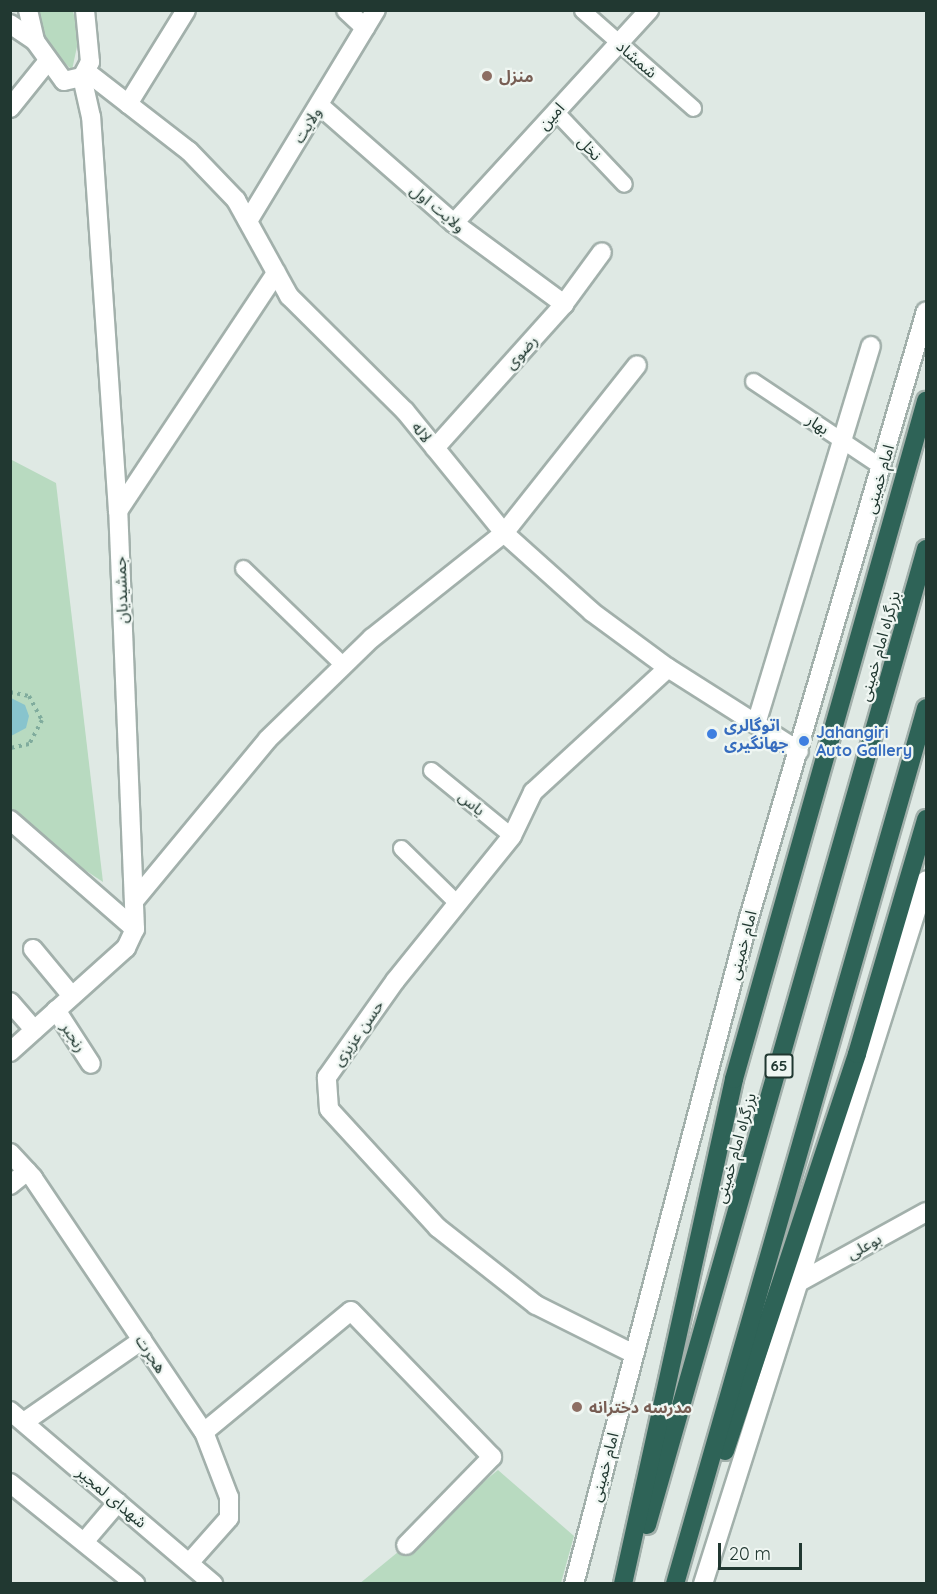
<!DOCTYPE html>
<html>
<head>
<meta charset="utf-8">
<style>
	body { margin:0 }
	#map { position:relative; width:937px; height:1594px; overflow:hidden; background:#dfe9e4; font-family:Quicksand,"Noto Sans Arabic",sans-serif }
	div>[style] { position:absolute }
	.green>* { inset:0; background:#b8dac0 }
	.water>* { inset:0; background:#88c4cd }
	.path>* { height:4px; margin-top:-2px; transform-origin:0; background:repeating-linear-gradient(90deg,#80ac9d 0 3px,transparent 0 7.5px) }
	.roads { filter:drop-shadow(2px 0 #a2b0ab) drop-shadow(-2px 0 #a2b0ab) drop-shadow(0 2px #a2b0ab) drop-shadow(0 -2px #a2b0ab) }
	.lane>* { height:15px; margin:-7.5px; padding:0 7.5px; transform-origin:7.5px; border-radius:7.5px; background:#fff }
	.street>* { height:18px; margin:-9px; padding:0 9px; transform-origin:9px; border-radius:9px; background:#fff }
	.secondary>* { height:18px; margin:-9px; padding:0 9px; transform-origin:9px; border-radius:9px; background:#fff }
	.highway>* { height:18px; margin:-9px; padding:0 9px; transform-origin:9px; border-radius:9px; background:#2e6357 }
	.dots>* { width:16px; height:16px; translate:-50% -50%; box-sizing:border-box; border:3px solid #eff6f2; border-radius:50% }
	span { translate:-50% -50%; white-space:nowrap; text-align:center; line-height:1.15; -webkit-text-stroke:4.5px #eff6f2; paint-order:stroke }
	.shield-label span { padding:2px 4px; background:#eff6f2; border:2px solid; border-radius:4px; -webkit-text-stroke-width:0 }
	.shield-label { font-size:15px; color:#213831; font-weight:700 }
	.street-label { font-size:16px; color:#213831 }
	.education-label { font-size:16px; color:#785e54; font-weight:700 }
	.left { translate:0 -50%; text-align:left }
	.shop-label { font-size:16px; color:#366cbe; font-weight:700 }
	.frame { position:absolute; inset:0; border:12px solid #213831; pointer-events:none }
	.scale { position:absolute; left:718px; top:1543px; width:84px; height:27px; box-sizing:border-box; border:3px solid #213831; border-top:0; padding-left:8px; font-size:18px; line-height:21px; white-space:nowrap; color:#213831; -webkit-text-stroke:4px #eff6f2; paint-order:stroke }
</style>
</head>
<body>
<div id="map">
	<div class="green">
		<div style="clip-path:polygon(37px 11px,73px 11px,79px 37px,72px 70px,41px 40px)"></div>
		<div style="clip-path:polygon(10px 459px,56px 483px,103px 882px,11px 821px)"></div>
		<div style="clip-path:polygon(498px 1470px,574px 1536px,561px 1583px,359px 1584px)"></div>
	</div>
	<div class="water">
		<div style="clip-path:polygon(11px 698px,25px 705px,29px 716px,26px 728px,11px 736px)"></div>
	</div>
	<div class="path">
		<div style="left:10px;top:692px;width:19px;rotate:12deg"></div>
		<div style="left:29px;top:696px;width:27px;rotate:62deg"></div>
		<div style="left:42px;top:720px;width:27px;rotate:118deg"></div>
		<div style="left:29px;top:744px;width:19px;rotate:168deg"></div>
	</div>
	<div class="roads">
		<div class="lane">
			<div style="left:582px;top:10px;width:148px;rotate:41.4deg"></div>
			<div style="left:555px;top:111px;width:100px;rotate:46.6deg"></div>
			<div style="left:753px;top:381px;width:155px;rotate:33.7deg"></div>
			<div style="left:243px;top:568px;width:139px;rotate:44.1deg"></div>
			<div style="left:431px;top:770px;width:104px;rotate:39.2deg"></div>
			<div style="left:401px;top:848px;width:78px;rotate:44.5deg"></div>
		</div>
		<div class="street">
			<div style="left:346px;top:10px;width:26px;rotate:43deg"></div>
			<div style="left:10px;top:24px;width:30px;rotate:34deg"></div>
			<div style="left:87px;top:72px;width:129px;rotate:37.8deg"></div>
			<div style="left:189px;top:151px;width:68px;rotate:46.2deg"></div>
			<div style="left:236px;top:200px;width:110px;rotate:61.1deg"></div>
			<div style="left:289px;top:296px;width:163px;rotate:44.8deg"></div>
			<div style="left:405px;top:411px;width:157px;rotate:50.9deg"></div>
			<div style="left:504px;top:533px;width:118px;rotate:41.9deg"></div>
			<div style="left:592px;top:612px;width:94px;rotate:36.4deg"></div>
			<div style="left:668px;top:668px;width:155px;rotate:32.4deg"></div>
			<div style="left:128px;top:104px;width:110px;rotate:-58.3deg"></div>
			<div style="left:319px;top:105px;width:179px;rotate:41.2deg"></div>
			<div style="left:454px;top:223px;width:137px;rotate:36.4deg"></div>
			<div style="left:10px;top:108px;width:59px;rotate:-51.2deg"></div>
			<div style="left:248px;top:221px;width:247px;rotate:-58.8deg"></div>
			<div style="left:454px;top:223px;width:289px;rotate:-47.5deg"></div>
			<div style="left:435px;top:448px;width:193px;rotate:-48.1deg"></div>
			<div style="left:564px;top:304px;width:64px;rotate:-53.8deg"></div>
			<div style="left:118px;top:511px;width:286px;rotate:-56.4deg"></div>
			<div style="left:756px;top:724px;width:395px;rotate:-73.1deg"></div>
			<div style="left:10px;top:820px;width:166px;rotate:41.1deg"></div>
			<div style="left:134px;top:901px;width:210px;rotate:-50.4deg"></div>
			<div style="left:268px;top:739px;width:145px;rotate:-44.2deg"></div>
			<div style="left:372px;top:638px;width:169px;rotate:-38.5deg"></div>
			<div style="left:504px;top:533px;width:214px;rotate:-51.6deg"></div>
			<div style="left:33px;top:949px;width:61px;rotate:50.3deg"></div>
			<div style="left:10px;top:1002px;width:37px;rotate:49deg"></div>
			<div style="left:56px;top:1010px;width:64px;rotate:57.1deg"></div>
			<div style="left:10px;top:1153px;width:34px;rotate:47deg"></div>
			<div style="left:33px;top:1178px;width:306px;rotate:56.1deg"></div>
			<div style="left:204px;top:1432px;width:70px;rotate:69deg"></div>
			<div style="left:229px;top:1497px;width:21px;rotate:90deg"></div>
			<div style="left:229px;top:1518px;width:60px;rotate:131.6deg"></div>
			<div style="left:10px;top:1185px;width:22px;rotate:-39deg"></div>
			<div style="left:801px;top:1281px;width:143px;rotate:-28.9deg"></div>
			<div style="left:634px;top:1354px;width:110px;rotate:-153.4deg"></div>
			<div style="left:536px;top:1305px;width:125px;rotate:-141.8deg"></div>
			<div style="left:438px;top:1228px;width:161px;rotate:-132.5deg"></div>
			<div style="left:329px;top:1109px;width:32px;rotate:-94deg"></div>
			<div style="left:327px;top:1077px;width:118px;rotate:-54.7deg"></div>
			<div style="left:395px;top:981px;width:186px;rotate:-51.1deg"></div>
			<div style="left:512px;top:836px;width:49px;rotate:-64.5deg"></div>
			<div style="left:533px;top:792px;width:183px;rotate:-42.6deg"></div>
			<div style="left:24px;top:1422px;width:144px;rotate:-34.8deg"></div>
			<div style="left:204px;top:1432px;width:190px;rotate:-39.5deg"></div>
			<div style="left:351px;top:1311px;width:203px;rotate:46deg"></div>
			<div style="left:492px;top:1457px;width:123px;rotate:134.3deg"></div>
		</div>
		<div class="secondary">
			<div style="left:28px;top:10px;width:32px;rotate:77deg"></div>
			<div style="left:35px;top:41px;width:49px;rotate:54.1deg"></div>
			<div style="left:64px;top:81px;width:18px;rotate:-13deg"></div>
			<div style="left:82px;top:77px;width:17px;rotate:-62deg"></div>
			<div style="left:90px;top:62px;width:52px;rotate:-95.5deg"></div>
			<div style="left:10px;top:1052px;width:156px;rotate:-41.9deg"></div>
			<div style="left:126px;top:948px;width:21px;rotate:-65deg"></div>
			<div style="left:135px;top:929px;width:418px;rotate:-92.3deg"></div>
			<div style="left:118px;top:511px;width:395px;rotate:-93.9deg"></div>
			<div style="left:91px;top:117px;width:41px;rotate:-102.7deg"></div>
			<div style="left:10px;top:1411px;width:267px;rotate:40.4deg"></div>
			<div style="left:10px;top:1483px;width:161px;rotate:38.9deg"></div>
			<div style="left:84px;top:1542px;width:52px;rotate:-49.6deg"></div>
			<div style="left:574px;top:1584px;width:685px;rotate:-75.29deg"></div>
			<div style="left:748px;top:921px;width:635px;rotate:-73.73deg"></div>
			<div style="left:703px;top:1584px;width:738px;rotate:-72.42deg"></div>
		</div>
		<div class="highway">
			<div style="left:725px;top:1451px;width:418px;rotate:-71.6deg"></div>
			<div style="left:857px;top:1054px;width:245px;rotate:-73.6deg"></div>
			<div style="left:647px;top:1525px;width:1015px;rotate:-74.05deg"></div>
			<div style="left:623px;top:1584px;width:517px;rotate:-77.6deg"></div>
			<div style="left:734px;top:1079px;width:705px;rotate:-74.19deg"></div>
			<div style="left:675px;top:1584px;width:911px;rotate:-74.01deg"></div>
		</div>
	</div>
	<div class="dots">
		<div style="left:487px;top:76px;background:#8d6e63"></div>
		<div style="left:712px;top:734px;background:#3f7fe0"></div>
		<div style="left:804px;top:741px;background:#3f7fe0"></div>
		<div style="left:577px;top:1407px;background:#8d6e63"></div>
	</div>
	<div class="shield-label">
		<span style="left:779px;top:1066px">65</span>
	</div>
	<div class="street-label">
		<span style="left:637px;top:59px;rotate:41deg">شمشاد</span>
		<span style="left:551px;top:116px;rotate:-48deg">امین</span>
		<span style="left:307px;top:125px;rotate:-59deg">ولایت</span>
		<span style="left:590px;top:148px;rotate:47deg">نخل</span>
		<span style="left:438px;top:208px;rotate:40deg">ولایت اول</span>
		<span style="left:521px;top:352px;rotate:-48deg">رضوی</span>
		<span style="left:818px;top:424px;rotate:34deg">بهار</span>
		<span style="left:422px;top:432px;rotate:51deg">لاله</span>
		<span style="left:879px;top:479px;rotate:-74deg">امام خمینی</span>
		<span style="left:121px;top:590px;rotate:-92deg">جمشیدیان</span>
		<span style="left:879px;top:646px;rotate:-74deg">بزرگراه امام خمینی</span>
		<span style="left:472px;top:803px;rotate:39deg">یاس</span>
		<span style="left:742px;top:945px;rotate:-75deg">امام خمینی</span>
		<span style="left:358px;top:1033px;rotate:-55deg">حسن عزیزی</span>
		<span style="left:74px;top:1037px;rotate:57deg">رنجبر</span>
		<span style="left:735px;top:1148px;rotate:-74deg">بزرگراه امام خمینی</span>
		<span style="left:864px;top:1246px;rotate:-29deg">بوعلی</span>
		<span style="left:151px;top:1354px;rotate:56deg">هجرت</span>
		<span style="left:604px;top:1467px;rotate:-75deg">امام خمینی</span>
		<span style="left:112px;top:1497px;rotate:40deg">شهدای لمجیر</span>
	</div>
	<div class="education-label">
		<span class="left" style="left:499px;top:76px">منزل</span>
		<span class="left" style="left:589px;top:1407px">مدرسه دخترانه</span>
	</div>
	<div class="shop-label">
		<span class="left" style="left:724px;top:734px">اتوگالری<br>جهانگیری</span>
		<span class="left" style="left:816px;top:741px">Jahangiri<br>Auto Gallery</span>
	</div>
	<div class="frame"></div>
	<div class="scale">20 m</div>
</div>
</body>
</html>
